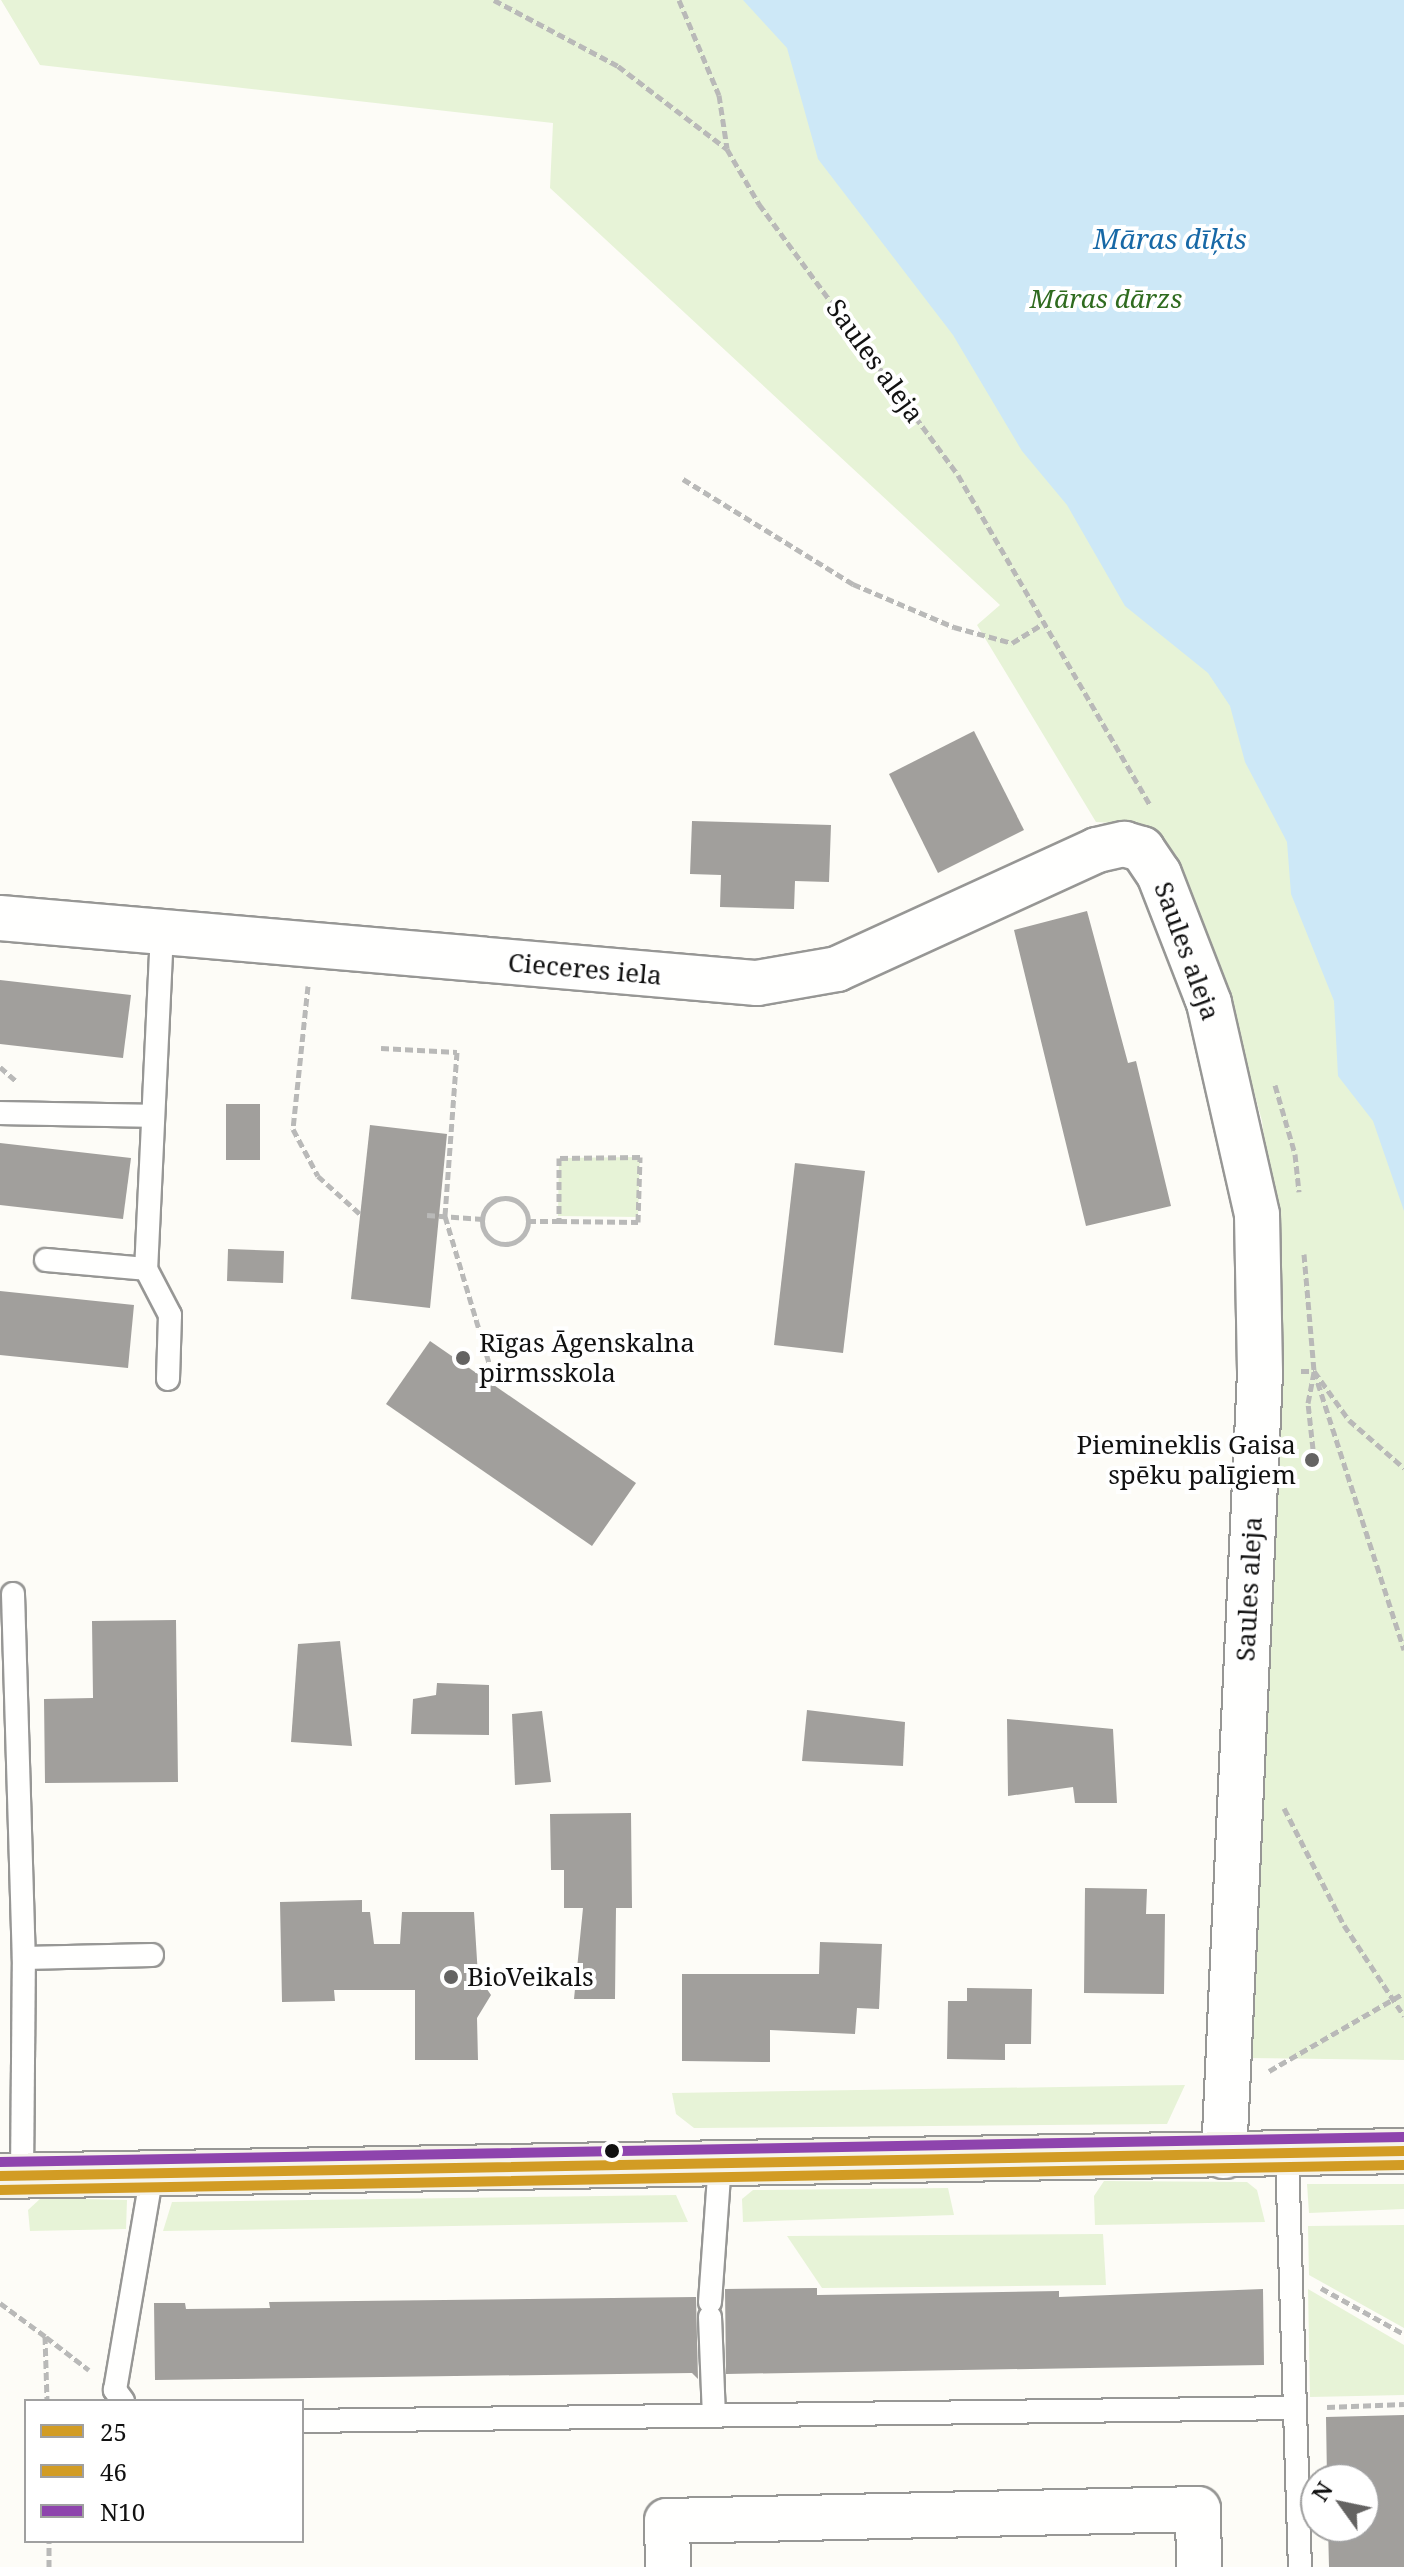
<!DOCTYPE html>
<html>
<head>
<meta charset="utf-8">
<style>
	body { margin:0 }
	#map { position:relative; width:1404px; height:2567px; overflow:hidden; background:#fdfcf7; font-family:"Noto Serif",serif }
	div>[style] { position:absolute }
	.green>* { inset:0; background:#e7f3d7 }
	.water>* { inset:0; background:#cde8f7 }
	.building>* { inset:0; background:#a19f9c }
	.path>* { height:5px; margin-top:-2.5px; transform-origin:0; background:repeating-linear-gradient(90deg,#b9b9b8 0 8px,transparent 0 12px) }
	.path>.ring { margin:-2.5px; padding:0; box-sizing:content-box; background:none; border:5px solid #b9b9b8; border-radius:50% }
	.roads { filter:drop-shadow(2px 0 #979795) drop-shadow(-2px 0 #979795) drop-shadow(0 2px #979795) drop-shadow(0 -2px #979795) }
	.lane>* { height:22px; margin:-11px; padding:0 11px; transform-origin:11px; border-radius:11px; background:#fffffe }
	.street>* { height:44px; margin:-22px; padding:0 22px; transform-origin:22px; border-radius:22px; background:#fffffe }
	.secondary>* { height:44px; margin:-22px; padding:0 22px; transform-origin:22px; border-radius:22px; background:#f6f4eb }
	.bus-1>* { height:10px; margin:-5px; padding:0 5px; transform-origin:5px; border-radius:5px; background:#d29c24 }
	.bus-2>* { height:10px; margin:-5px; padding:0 5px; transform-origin:5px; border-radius:5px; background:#d29c24 }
	.bus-3>* { height:10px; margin:-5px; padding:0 5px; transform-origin:5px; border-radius:5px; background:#8e44ad }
	.dots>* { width:22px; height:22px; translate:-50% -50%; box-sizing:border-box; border:4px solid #fff; border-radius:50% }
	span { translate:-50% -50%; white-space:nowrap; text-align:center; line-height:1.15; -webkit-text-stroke:8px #fff; paint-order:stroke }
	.park-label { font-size:26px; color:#2f6b1f; font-style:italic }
	.street-label { font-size:26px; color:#111 }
	.poi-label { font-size:26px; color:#111 }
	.left { translate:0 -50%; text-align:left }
	.right { translate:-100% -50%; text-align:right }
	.water-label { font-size:28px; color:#1768a6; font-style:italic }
	.legend { position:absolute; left:24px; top:2399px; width:280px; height:144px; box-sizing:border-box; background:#fff; border:2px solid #a0a0a0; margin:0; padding:10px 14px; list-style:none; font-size:24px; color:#111 }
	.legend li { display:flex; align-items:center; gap:16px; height:40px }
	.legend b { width:40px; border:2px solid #a0a0a0 }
	.north { position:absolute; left:1300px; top:2463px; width:80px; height:80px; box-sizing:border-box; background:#fff; border:2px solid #a0a0a0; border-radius:50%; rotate:303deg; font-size:22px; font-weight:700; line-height:32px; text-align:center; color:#111 }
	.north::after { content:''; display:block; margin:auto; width:28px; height:36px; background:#646362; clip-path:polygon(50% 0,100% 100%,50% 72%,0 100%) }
</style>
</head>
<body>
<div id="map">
	<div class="green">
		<div style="clip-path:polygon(1px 0,1404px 0,1404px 2060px,1245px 2058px,1277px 1246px,1262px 1121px,1231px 1008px,1131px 824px,1096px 822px,977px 625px,1000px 605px,550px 188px,553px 123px,40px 65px)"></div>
		<div style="clip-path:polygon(640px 1157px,638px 1217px,558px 1216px,559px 1158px)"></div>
		<div style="clip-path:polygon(1185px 2085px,1167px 2124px,694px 2128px,676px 2114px,672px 2093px)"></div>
		<div style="clip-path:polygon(1104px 2181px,1247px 2182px,1257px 2190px,1265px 2222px,1095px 2225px,1094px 2196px)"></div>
		<div style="clip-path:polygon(1307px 2184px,1404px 2184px,1404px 2209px,1309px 2213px)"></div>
		<div style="clip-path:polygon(948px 2188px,954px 2215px,743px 2222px,742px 2199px,753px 2190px)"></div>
		<div style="clip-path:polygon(676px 2195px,688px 2222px,163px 2231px,172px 2202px)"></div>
		<div style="clip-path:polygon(41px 2198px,127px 2200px,126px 2229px,30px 2231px,28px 2210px)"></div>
		<div style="clip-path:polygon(1404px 2225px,1404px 2328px,1309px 2275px,1308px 2226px)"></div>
		<div style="clip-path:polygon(1103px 2234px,1106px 2285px,822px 2288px,787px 2236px)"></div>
		<div style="clip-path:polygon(1308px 2289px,1404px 2345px,1404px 2395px,1310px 2397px)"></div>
	</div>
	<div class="water">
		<div style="clip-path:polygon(743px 0,1404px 0,1404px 1211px,1373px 1121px,1338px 1076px,1334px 1001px,1291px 894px,1287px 842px,1245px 762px,1230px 706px,1208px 673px,1125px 606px,1067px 505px,1022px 451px,953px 335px,818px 159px,787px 48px)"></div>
	</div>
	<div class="building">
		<div style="clip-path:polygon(974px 731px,1024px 830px,938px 873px,889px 774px)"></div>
		<div style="clip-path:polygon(692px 821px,831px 825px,829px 882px,795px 881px,794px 909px,720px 907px,721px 875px,690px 874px)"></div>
		<div style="clip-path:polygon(1087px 911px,1128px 1063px,1136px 1061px,1171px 1206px,1086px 1226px,1014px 930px)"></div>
		<div style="clip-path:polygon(0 980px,131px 995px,123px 1058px,0 1044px)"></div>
		<div style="clip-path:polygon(226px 1104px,260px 1104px,260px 1160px,226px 1160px)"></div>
		<div style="clip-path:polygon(370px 1125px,447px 1134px,430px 1308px,351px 1299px)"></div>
		<div style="clip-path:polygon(0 1143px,131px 1158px,123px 1219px,0 1205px)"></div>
		<div style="clip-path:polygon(795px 1163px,865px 1171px,843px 1353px,774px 1345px)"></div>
		<div style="clip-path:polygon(228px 1249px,284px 1251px,283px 1283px,227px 1281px)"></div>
		<div style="clip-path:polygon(0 1291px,134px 1305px,128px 1368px,0 1355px)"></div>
		<div style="clip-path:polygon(430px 1341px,636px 1483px,592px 1546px,386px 1404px)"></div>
		<div style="clip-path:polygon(176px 1620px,178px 1782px,45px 1783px,44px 1699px,93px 1698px,92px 1621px)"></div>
		<div style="clip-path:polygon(340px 1641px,352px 1746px,291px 1742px,298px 1644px)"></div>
		<div style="clip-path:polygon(437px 1683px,489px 1685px,489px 1735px,411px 1734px,413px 1699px,436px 1695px)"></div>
		<div style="clip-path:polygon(807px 1710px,905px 1722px,903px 1766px,802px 1761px)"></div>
		<div style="clip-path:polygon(542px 1711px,551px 1782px,515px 1785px,512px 1714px)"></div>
		<div style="clip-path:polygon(1007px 1719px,1113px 1729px,1117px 1803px,1075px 1803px,1073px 1787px,1008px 1796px)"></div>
		<div style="clip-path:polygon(631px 1813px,632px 1908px,616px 1908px,615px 1999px,574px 1999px,583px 1908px,564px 1908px,564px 1870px,551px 1870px,550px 1814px)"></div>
		<div style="clip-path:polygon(1085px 1888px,1147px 1889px,1146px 1914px,1165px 1914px,1164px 1994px,1084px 1993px)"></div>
		<div style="clip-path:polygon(362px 1900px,362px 1912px,370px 1912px,374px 1944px,400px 1944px,402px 1912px,474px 1912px,478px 1976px,491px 1995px,477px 2018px,478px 2060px,415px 2060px,415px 1990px,334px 1990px,335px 2001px,282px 2002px,280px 1902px)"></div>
		<div style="clip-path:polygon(820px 1942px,882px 1944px,879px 2009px,857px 2008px,855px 2034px,770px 2030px,770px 2062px,682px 2061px,682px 1974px,819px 1974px)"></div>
		<div style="clip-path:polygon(967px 1988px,1032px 1989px,1031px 2044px,1005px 2044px,1005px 2060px,947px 2059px,948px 2001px,967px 2001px)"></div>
		<div style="clip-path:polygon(817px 2288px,817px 2295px,1059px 2291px,1059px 2297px,1263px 2289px,1264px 2365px,726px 2374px,725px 2289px)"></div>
		<div style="clip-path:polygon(696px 2297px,698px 2379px,692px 2373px,155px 2380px,154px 2303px,185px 2303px,186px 2309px,270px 2308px,269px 2302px)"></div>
		<div style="clip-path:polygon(1404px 2415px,1404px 2567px,1329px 2567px,1328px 2527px,1364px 2527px,1364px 2479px,1327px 2479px,1326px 2417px)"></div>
	</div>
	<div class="path">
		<div style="left:494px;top:0;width:140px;rotate:28deg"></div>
		<div style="left:618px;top:66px;width:137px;rotate:37.3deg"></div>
		<div style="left:727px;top:149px;width:64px;rotate:59.8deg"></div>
		<div style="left:759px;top:204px;width:336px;rotate:53.7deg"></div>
		<div style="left:958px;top:475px;width:383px;rotate:59.8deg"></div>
		<div style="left:679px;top:0;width:103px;rotate:67.2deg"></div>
		<div style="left:719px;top:95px;width:54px;rotate:81.4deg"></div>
		<div style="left:683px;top:479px;width:200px;rotate:31.7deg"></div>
		<div style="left:853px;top:584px;width:110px;rotate:23.1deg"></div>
		<div style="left:954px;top:627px;width:60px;rotate:15.4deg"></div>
		<div style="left:1012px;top:643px;width:40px;rotate:-32deg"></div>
		<div style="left:308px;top:986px;width:144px;rotate:96deg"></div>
		<div style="left:293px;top:1129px;width:53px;rotate:62deg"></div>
		<div style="left:318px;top:1176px;width:57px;rotate:42.1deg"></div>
		<div style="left:381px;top:1048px;width:76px;rotate:3deg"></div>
		<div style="left:457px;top:1052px;width:164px;rotate:94.2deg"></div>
		<div style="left:445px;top:1216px;width:177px;rotate:73.3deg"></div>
		<div style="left:0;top:1067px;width:23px;rotate:41deg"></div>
		<div style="left:1275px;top:1085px;width:72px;rotate:73.8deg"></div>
		<div style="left:1295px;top:1154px;width:38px;rotate:84deg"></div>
		<div class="ring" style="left:482px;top:1198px;width:41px;height:41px"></div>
		<div style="left:427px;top:1215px;width:56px;rotate:4.1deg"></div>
		<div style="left:528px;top:1221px;width:31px"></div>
		<div style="left:559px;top:1221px;width:79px;rotate:0.7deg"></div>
		<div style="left:638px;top:1222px;width:65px;rotate:-88.2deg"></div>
		<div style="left:640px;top:1157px;width:81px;rotate:179.3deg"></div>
		<div style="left:559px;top:1158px;width:63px;rotate:90deg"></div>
		<div style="left:1304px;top:1254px;width:117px;rotate:85.1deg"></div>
		<div style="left:1314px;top:1371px;width:60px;rotate:54.5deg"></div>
		<div style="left:1349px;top:1420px;width:73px;rotate:41.1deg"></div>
		<div style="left:1301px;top:1371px;width:13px"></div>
		<div style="left:1314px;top:1371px;width:293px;rotate:72.1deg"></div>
		<div style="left:1313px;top:1449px;width:46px;rotate:-96.2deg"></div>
		<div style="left:1308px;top:1403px;width:33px;rotate:-79deg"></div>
		<div style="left:1284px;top:1808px;width:131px;rotate:62.9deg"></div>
		<div style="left:1344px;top:1925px;width:109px;rotate:56.6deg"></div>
		<div style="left:1269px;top:2071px;width:156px;rotate:-30deg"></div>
		<div style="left:1321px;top:2288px;width:95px;rotate:29deg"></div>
		<div style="left:0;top:2303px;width:56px;rotate:36.3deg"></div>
		<div style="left:45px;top:2336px;width:65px;rotate:88.2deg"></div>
		<div style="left:46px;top:2337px;width:54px;rotate:37.5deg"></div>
		<div style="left:1327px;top:2407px;width:77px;rotate:-2.2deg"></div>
		<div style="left:49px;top:2567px;width:26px;rotate:-90deg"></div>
	</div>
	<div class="roads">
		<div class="lane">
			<div style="left:162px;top:932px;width:337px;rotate:92.7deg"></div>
			<div style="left:146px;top:1269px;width:52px;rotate:62.4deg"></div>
			<div style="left:170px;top:1315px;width:64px;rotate:91.8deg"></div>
			<div style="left:0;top:1113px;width:150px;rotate:1.1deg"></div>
			<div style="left:46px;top:1260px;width:100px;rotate:5.1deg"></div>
			<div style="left:13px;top:1594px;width:364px;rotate:88.3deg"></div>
			<div style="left:24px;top:1958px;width:128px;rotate:-1.3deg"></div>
			<div style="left:1287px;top:2155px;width:412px;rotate:88.2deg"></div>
			<div style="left:22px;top:2176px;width:218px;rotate:-89.5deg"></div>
			<div style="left:710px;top:2302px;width:141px;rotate:-85.9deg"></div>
			<div style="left:710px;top:2317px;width:98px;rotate:87.7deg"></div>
			<div style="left:123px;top:2401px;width:14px;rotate:-126deg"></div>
			<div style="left:115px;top:2390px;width:220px;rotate:-80.3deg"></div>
			<div style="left:302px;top:2421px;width:992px;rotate:-0.75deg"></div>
		</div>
		<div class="street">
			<div style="left:0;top:918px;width:760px;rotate:4.91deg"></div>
			<div style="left:757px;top:983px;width:81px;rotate:-9.9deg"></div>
			<div style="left:837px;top:969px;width:286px;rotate:-24.6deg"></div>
			<div style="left:1097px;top:850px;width:28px;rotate:-13deg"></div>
			<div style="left:1124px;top:844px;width:19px;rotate:16deg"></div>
			<div style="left:1142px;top:849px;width:30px;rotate:56deg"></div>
			<div style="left:1159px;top:874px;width:138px;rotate:68.8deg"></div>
			<div style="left:1209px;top:1003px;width:217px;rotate:77.2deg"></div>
			<div style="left:1257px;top:1215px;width:158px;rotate:88.9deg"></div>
			<div style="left:1260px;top:1373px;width:784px;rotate:92.63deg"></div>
			<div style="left:668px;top:2567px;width:46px;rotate:-91.2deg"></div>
			<div style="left:667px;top:2521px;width:531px;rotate:-1.29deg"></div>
			<div style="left:1198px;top:2509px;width:58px;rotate:89deg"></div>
		</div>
		<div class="secondary">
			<div style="left:0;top:2176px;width:1404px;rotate:-1.02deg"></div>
		</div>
	</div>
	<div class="bus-1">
		<div style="left:0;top:2176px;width:1404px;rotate:-1.02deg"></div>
	</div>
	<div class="bus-2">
		<div style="left:0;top:2190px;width:1404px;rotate:-1.02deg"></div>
	</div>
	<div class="bus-3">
		<div style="left:0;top:2162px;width:1404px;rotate:-1.02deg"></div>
	</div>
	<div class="dots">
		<div style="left:463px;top:1358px;background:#646362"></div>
		<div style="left:1312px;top:1460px;background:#646362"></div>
		<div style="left:451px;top:1977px;background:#646362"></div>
		<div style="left:612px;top:2151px;background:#111"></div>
	</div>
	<div class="park-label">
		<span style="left:1106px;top:299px">Māras dārzs</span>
	</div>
	<div class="street-label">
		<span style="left:875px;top:361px;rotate:54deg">Saules aleja</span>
		<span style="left:1187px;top:951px;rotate:70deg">Saules aleja</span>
		<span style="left:585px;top:969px;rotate:5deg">Cieceres iela</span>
		<span style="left:1249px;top:1589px;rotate:-87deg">Saules aleja</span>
	</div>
	<div class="poi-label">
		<span class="left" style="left:479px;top:1358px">Rīgas Āgenskalna<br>pirmsskola</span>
		<span class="right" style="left:1296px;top:1460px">Piemineklis Gaisa<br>spēku palīgiem</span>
		<span class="left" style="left:467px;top:1977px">BioVeikals</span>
	</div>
	<div class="water-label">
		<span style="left:1170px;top:238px">Māras dīķis</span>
	</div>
	<ul class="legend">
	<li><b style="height:10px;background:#d29c24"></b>25</li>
	<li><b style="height:10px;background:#d29c24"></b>46</li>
	<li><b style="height:10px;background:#8e44ad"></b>N10</li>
	</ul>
	<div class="north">N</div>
</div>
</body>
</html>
